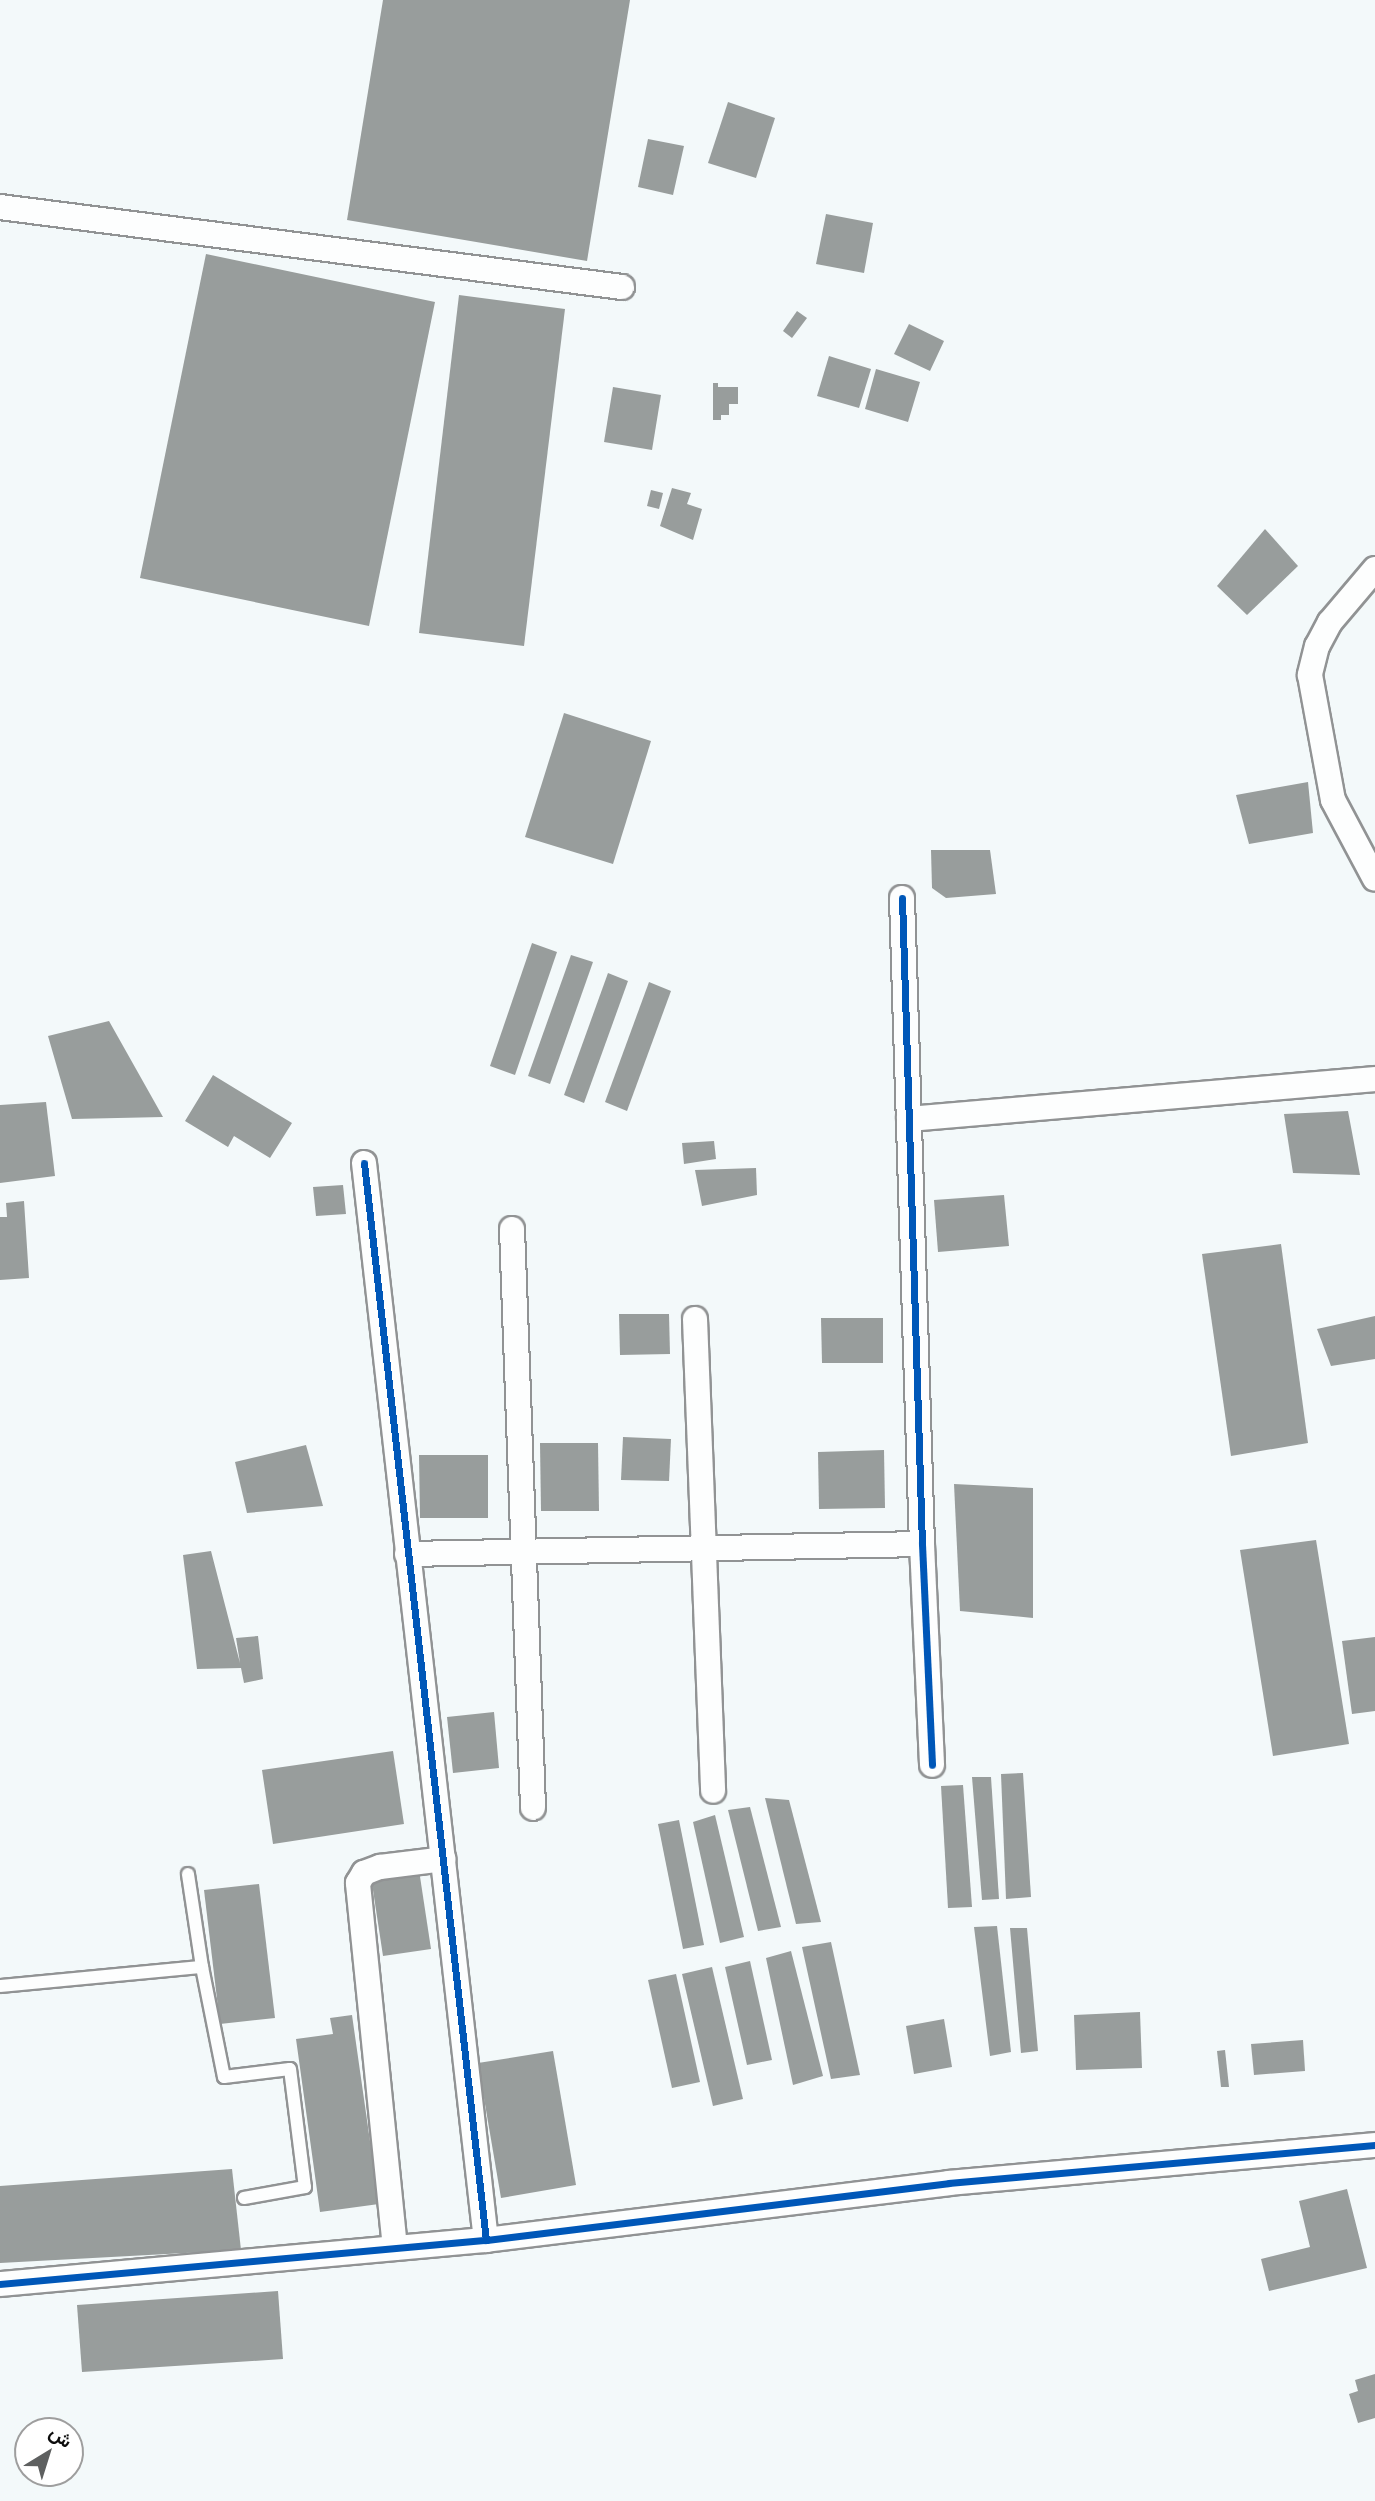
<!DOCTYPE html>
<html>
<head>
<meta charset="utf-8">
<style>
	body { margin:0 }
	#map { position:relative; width:1375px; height:2501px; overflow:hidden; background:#f3f9fa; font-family:Bitter,Vazirmatn,serif }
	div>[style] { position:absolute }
	.building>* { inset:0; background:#989d9c }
	.roads { filter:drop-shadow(2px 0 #919394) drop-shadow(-2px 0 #919394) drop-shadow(0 2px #919394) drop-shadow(0 -2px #919394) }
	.service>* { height:12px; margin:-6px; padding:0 6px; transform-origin:6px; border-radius:6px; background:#fdfefe }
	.minor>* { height:24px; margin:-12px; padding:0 12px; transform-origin:12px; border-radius:12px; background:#fdfefe }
	.cycleway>* { height:7px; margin:-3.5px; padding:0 3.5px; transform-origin:3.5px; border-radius:3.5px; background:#0057b8 }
	span { translate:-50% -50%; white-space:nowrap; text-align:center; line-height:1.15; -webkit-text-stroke:7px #fff; paint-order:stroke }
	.north { position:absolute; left:14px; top:2417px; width:70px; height:70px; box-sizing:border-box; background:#fff; border:2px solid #9e9e9e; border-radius:50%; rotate:38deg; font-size:19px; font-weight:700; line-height:28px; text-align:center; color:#0d0d0d }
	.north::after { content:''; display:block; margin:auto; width:24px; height:32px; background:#5e6060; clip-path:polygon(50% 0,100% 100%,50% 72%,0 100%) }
</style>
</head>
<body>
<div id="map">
	<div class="building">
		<div style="clip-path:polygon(383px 0,630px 0,587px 261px,347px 220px)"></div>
		<div style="clip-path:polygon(728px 102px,775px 118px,756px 178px,708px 163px)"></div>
		<div style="clip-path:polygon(648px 139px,684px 146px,673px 195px,638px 187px)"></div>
		<div style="clip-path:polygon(826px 214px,873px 223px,864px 273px,816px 264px)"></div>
		<div style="clip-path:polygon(206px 254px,435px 302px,369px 626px,140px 578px)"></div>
		<div style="clip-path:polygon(459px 295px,565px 309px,524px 646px,419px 633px)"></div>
		<div style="clip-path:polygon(797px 311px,807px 318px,792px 338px,783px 331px)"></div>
		<div style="clip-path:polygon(909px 324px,944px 341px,930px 371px,894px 354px)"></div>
		<div style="clip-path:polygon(829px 356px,871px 369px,859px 408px,817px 396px)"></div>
		<div style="clip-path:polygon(876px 369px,920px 382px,908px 422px,865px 409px)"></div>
		<div style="clip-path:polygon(713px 383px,718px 383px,718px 387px,738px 387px,738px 404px,729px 404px,729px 415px,721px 415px,721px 420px,713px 420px)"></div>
		<div style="clip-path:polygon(613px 387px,661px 395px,652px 450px,604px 442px)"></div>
		<div style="clip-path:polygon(672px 488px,691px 493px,687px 504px,702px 509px,693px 540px,660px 526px)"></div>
		<div style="clip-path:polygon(651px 490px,663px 493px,659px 509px,647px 506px)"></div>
		<div style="clip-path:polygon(1265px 529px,1298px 566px,1247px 615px,1217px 586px)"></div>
		<div style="clip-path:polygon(564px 713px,651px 741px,613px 864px,525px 837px)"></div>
		<div style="clip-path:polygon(1308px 782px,1313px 833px,1249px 844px,1236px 795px)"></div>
		<div style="clip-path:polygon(931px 850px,990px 850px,996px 894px,946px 898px,932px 888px)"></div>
		<div style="clip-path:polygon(532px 943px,557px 952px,515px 1075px,490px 1066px)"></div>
		<div style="clip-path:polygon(571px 955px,593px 962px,550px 1084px,528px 1076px)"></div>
		<div style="clip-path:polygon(608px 973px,628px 981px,584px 1103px,564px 1095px)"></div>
		<div style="clip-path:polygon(649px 982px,671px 991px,627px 1111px,605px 1102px)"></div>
		<div style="clip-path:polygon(109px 1021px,163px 1117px,72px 1119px,48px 1036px)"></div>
		<div style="clip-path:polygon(213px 1075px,292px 1123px,270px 1158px,234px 1136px,228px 1147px,185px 1121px)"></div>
		<div style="clip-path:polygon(46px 1102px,55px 1176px,0 1183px,0 1105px)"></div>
		<div style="clip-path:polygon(1348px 1111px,1360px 1175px,1293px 1173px,1284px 1114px)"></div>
		<div style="clip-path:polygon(714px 1141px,716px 1159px,684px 1164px,682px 1143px)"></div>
		<div style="clip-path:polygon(756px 1168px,757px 1195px,702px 1206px,695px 1170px)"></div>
		<div style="clip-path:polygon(343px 1185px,346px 1214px,316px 1216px,313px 1187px)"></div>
		<div style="clip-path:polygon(1004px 1195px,1009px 1246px,938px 1252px,934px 1200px)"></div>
		<div style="clip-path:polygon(24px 1201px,29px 1278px,0 1280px,0 1217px,7px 1217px,6px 1203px)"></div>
		<div style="clip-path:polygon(1281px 1244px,1308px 1443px,1231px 1456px,1202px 1254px)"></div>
		<div style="clip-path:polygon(619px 1314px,669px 1314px,670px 1354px,620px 1355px)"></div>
		<div style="clip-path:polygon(1375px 1316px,1375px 1359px,1331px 1366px,1317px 1329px)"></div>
		<div style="clip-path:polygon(821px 1318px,883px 1318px,883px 1363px,822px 1363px)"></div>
		<div style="clip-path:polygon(623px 1437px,671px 1439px,669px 1481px,621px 1480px)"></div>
		<div style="clip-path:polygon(540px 1443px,598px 1443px,599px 1511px,541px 1511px)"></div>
		<div style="clip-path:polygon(306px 1445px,323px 1506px,247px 1513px,235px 1462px)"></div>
		<div style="clip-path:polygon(884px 1450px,885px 1508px,819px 1509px,818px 1452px)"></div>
		<div style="clip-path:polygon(419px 1455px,488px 1455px,488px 1518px,420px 1518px)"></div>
		<div style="clip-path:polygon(954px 1484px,1033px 1488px,1033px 1618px,960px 1611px)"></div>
		<div style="clip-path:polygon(1316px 1540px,1349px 1744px,1273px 1756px,1240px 1550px)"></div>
		<div style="clip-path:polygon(211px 1551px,240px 1663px,236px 1638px,258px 1636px,263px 1679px,244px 1683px,241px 1668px,197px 1669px,183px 1555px)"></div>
		<div style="clip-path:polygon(1375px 1637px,1375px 1711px,1352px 1714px,1342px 1641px)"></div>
		<div style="clip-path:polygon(494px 1712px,499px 1768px,453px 1773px,447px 1717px)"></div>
		<div style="clip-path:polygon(393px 1751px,404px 1824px,273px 1844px,262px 1770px)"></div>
		<div style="clip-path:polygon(1023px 1773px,1031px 1897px,1006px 1899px,1001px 1774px)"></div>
		<div style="clip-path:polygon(972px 1777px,991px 1777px,999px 1899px,982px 1900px)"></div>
		<div style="clip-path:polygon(963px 1785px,972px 1907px,948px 1908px,941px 1786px)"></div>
		<div style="clip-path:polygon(765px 1798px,789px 1800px,821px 1922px,796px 1924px)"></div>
		<div style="clip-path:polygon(750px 1807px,781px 1927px,758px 1931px,728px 1810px)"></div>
		<div style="clip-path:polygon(715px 1815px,744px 1937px,720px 1943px,693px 1822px)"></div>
		<div style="clip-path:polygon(679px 1820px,704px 1945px,683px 1949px,658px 1824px)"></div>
		<div style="clip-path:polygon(419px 1870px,431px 1949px,383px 1956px,371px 1877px)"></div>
		<div style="clip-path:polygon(259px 1884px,275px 2018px,220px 2024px,204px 1890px)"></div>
		<div style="clip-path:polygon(997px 1926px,1011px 2052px,990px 2056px,974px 1927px)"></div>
		<div style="clip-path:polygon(1010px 1928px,1027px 1928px,1038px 2051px,1021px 2053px)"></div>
		<div style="clip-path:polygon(831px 1942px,860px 2075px,831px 2079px,802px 1947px)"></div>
		<div style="clip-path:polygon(791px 1951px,823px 2076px,793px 2085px,766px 1958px)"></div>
		<div style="clip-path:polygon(750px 1961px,772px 2060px,747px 2065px,725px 1967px)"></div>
		<div style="clip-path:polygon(712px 1967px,743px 2099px,713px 2106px,682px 1974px)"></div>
		<div style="clip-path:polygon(676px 1974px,700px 2082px,672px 2088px,648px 1980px)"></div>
		<div style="clip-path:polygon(1140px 2012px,1142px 2068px,1076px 2070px,1074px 2015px)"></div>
		<div style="clip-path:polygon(352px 2015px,379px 2204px,320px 2212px,296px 2039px,333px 2034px,330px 2018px)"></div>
		<div style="clip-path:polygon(944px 2019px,952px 2067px,914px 2074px,906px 2026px)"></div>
		<div style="clip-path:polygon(1303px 2040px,1305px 2071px,1254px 2075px,1251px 2044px)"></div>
		<div style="clip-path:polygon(1225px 2050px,1229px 2087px,1221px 2087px,1217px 2051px)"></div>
		<div style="clip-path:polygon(553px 2051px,576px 2185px,501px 2198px,478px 2063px)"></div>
		<div style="clip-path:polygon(232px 2169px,241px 2250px,0 2263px,0 2186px)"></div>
		<div style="clip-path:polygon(1347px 2189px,1367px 2268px,1269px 2291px,1261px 2259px,1310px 2247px,1299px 2201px)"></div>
		<div style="clip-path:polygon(278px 2291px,283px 2359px,82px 2372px,77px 2305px)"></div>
		<div style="clip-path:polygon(1375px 2374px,1375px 2418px,1358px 2423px,1349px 2394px,1358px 2391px,1355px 2380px)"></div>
	</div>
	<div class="roads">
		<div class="service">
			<div style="left:202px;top:1967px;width:112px;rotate:78.7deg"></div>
			<div style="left:224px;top:2077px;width:66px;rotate:-6.9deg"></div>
			<div style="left:290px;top:2069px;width:119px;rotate:82.8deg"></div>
			<div style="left:305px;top:2187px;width:62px;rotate:169.8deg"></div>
			<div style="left:0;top:1986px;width:203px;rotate:-5.4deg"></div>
			<div style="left:202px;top:1967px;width:94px;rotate:-98.6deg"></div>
		</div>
		<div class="minor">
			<div style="left:0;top:207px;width:627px;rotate:7.33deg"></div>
			<div style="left:1375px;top:569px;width:70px;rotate:130.3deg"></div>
			<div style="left:1330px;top:622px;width:27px;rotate:118deg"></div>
			<div style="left:1317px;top:646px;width:30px;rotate:104deg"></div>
			<div style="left:1310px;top:675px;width:127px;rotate:79.6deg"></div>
			<div style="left:1333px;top:800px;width:89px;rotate:62deg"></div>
			<div style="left:902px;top:898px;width:646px;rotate:88.23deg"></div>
			<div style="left:922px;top:1544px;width:221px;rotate:87.4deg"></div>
			<div style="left:909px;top:1119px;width:468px;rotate:-4.9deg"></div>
			<div style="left:364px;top:1163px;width:1084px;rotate:83.54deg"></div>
			<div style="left:512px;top:1229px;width:579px;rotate:87.92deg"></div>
			<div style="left:695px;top:1319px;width:472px;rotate:87.8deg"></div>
			<div style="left:407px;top:1554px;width:515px;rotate:-1.11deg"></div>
			<div style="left:395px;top:2248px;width:367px;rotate:-95.8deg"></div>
			<div style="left:358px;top:1883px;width:12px;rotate:-59deg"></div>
			<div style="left:364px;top:1873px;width:17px;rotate:-21deg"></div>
			<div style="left:380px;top:1867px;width:64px;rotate:-7.1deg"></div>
			<div style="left:0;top:2284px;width:488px;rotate:-5.2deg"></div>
			<div style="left:486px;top:2240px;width:466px;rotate:-7deg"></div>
			<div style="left:949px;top:2183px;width:428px;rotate:-5.1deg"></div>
		</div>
	</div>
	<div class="cycleway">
		<div style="left:902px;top:898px;width:646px;rotate:88.23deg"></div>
		<div style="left:922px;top:1544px;width:221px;rotate:87.4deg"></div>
		<div style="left:364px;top:1163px;width:1084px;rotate:83.54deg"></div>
		<div style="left:0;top:2284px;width:488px;rotate:-5.2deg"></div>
		<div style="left:486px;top:2240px;width:466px;rotate:-7deg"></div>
		<div style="left:949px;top:2183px;width:428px;rotate:-5.1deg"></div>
	</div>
	<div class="north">ش</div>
</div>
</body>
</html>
